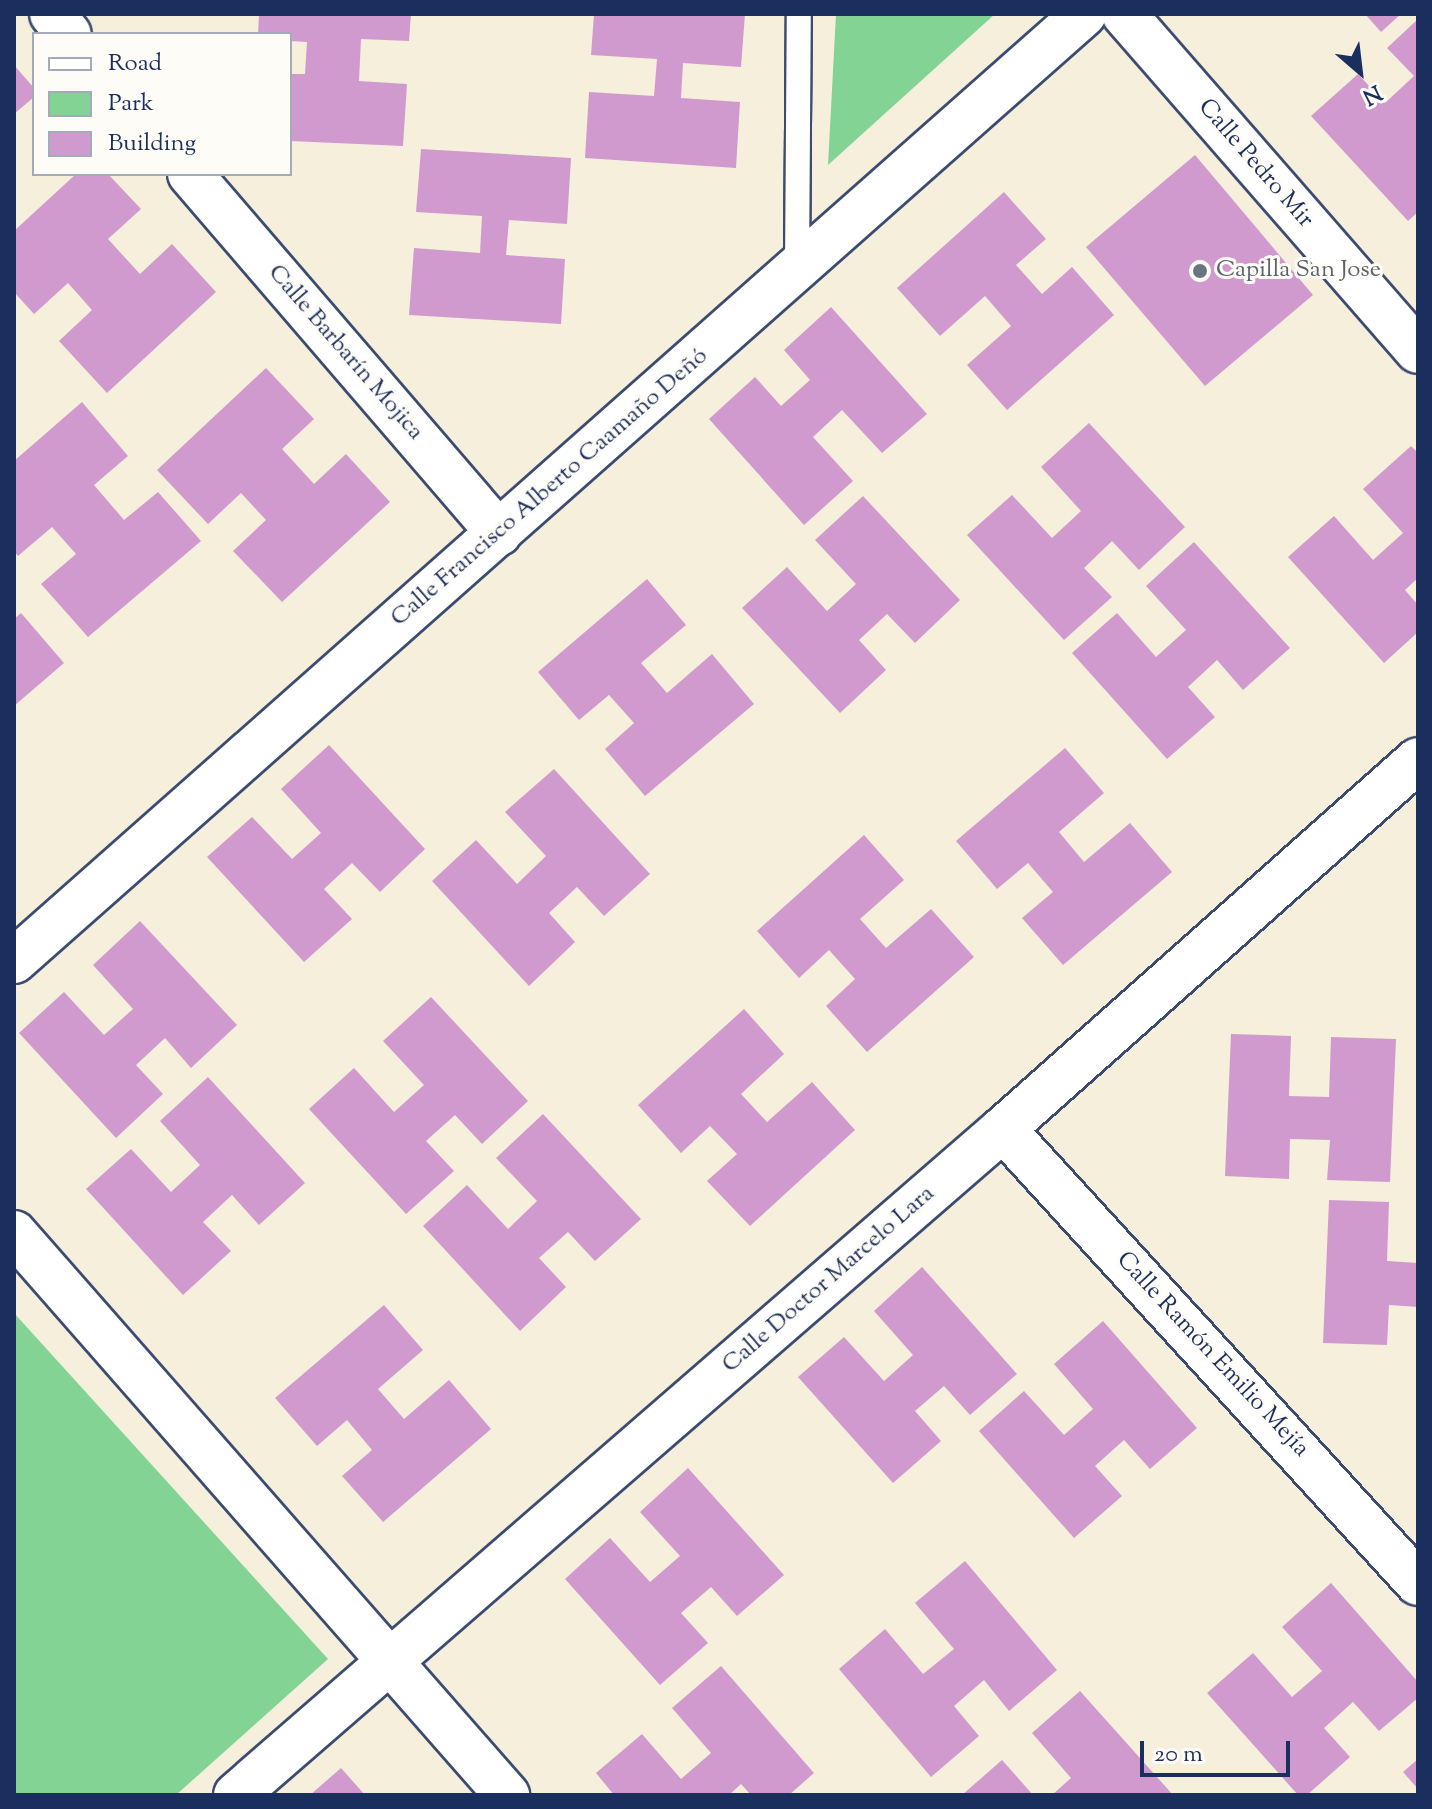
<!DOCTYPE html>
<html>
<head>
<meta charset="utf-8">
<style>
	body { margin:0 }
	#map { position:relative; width:1432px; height:1809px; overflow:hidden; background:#f5efdc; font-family:"Sorts Mill Goudy",serif }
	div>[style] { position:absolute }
	.green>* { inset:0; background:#83d494 }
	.building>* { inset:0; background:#d19acf }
	.roads { filter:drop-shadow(2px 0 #3c4c71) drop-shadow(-2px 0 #3c4c71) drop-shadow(0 2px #3c4c71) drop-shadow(0 -2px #3c4c71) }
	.lane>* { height:24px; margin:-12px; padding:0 12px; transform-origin:12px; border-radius:12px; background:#fff }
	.street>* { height:44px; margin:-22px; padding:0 22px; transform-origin:22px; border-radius:22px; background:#fff }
	.secondary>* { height:44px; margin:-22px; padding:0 22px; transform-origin:22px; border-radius:22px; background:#fff }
	.dots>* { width:22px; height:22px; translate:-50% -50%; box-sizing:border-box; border:4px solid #fdfcf7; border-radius:50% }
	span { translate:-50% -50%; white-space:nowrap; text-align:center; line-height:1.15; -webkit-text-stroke:6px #fdfcf7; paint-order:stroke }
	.street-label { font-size:24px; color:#1b2f5e }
	.worship-label { font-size:24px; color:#5b616d }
	.left { translate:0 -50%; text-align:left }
	.frame { position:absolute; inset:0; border:16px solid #1b2f5e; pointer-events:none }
	.legend { position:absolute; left:32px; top:32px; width:260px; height:144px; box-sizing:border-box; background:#fdfcf7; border:2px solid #a3aaba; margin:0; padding:10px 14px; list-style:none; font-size:24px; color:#1b2f5e }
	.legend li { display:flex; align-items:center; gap:16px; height:40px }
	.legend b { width:40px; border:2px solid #a3aaba }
	.north { position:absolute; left:1320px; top:32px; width:80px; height:80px; -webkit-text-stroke:6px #fdfcf7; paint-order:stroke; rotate:152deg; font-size:22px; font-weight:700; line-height:32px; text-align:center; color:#1b2f5e }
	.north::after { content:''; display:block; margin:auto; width:28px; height:36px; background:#1b2f5e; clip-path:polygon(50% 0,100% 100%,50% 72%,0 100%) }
	.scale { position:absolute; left:1140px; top:1741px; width:150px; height:36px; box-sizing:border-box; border:4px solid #1b2f5e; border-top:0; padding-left:10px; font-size:24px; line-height:28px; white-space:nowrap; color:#1b2f5e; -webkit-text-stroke:6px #fdfcf7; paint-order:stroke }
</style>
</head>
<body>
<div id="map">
	<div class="green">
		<div style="clip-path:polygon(836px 14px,995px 14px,828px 165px)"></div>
		<div style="clip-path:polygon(14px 1313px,328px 1659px,176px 1795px,14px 1795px)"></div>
	</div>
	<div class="building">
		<div style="clip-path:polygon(259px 14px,411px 14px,409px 41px,361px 39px,359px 81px,407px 84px,403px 146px,290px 141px,290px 74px,305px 74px,307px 42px,290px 41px,290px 34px,258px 34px)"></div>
		<div style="clip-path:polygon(594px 14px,745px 14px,741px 67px,683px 63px,681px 98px,740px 102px,736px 168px,585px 158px,589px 92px,654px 96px,657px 59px,591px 55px)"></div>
		<div style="clip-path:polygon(1365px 14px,1401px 14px,1381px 32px)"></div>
		<div style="clip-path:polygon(1418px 19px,1418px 212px,1408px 221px,1311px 116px,1358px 74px,1385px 103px,1414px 76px,1387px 48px)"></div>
		<div style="clip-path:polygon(14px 65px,34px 88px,34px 97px,14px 114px)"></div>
		<div style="clip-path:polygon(421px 149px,571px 158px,567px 224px,509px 220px,506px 255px,565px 259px,561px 324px,409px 315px,414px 248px,480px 253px,482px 216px,416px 212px)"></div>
		<div style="clip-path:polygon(1195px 155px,1313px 295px,1205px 386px,1086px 247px)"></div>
		<div style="clip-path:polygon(76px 174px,108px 174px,141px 209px,108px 239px,140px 274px,172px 244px,216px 292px,107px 393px,59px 341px,92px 310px,68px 283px,34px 314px,14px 292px,14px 231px)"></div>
		<div style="clip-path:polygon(1004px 192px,1046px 239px,1016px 265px,1042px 294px,1072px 267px,1114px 315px,1007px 410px,967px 365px,1011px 326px,985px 296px,940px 336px,897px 288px)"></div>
		<div style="clip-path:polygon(831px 307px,927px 414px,882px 453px,842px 410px,813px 437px,853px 481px,804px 525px,709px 419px,755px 377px,781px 406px,810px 380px,784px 350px)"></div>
		<div style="clip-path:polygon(266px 368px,314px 419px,282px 449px,314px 484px,346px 454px,390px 502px,282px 602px,233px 551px,266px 520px,241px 493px,208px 524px,157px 470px)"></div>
		<div style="clip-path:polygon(82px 402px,128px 456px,94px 485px,124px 520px,158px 492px,201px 541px,88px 637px,41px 584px,76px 554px,52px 527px,18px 556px,14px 551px,14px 461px)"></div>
		<div style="clip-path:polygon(1089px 423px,1185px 527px,1139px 570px,1112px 541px,1084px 568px,1112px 597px,1064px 640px,967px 535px,1012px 495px,1052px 538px,1081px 511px,1041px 467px)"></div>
		<div style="clip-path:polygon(1411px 446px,1418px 453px,1418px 578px,1405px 590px,1418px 605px,1418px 632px,1384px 663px,1288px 557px,1334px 516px,1373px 560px,1403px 533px,1363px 489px)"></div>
		<div style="clip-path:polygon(863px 496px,960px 600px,915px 643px,887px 614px,859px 640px,886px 670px,840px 713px,742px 608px,787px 567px,827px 611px,856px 584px,815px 540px)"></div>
		<div style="clip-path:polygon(1194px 542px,1290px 648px,1243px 690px,1217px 660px,1188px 687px,1215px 717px,1167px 759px,1072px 653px,1117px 613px,1156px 657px,1186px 630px,1146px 586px)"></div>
		<div style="clip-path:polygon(647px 579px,686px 625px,641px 663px,667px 693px,712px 654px,754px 704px,645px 796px,605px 749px,634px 723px,609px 695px,579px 720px,538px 672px)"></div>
		<div style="clip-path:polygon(21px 613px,64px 663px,14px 706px,14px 619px)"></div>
		<div style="clip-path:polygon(329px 745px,425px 849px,380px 892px,352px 863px,324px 889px,352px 919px,304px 962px,207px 857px,252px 817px,292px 859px,321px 833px,281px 789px)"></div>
		<div style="clip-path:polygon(1065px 748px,1104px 793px,1059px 832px,1084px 862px,1130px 823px,1172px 872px,1063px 965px,1022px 918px,1053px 892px,1028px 863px,997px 889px,956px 841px)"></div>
		<div style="clip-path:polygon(554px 769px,650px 874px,604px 916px,577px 887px,549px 913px,575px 942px,529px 986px,432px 881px,476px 840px,517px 884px,546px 856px,505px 812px)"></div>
		<div style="clip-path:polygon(864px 835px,904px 880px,860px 919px,886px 948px,931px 909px,974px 957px,867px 1052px,826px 1006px,855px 979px,829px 950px,799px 978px,757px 931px)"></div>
		<div style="clip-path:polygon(140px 921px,237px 1025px,191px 1068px,165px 1038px,136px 1065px,163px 1094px,116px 1138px,19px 1033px,64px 992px,104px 1035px,133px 1009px,93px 965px)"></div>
		<div style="clip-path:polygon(431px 997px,528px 1101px,482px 1144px,455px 1115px,426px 1141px,454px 1171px,406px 1214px,309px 1109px,354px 1068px,394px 1112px,424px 1085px,383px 1041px)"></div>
		<div style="clip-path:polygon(744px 1009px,784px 1054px,741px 1094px,767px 1122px,812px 1082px,855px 1130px,750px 1226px,707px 1181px,737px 1154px,710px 1126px,681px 1153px,638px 1105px)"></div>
		<div style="clip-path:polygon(1231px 1034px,1291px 1036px,1289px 1096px,1329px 1097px,1331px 1037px,1396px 1039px,1390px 1182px,1327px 1180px,1330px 1140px,1290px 1139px,1289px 1179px,1225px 1176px)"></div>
		<div style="clip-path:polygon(208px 1077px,305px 1183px,259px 1225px,232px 1195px,203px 1222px,231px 1251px,183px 1295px,86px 1189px,131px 1149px,171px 1192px,200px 1165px,160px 1121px)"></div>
		<div style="clip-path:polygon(543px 1114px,641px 1219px,595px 1261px,568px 1232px,539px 1258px,566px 1287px,520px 1331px,423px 1226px,467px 1185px,508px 1229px,537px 1201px,496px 1158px)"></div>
		<div style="clip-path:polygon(1329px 1200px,1389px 1202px,1387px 1261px,1418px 1263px,1418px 1307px,1389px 1305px,1387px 1345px,1323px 1343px)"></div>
		<div style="clip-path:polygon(922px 1267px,1017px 1374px,970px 1415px,944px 1386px,915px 1411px,941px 1441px,893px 1483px,798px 1377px,844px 1337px,884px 1381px,913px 1355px,874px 1311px)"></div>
		<div style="clip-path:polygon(384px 1305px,423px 1350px,378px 1389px,404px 1419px,449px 1380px,491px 1429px,383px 1522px,342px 1476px,372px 1450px,347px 1420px,317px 1446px,275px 1398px)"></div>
		<div style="clip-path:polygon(1103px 1321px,1197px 1428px,1150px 1469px,1124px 1440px,1095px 1466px,1122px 1496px,1074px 1538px,979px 1431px,1024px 1391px,1064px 1435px,1093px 1409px,1054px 1364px)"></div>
		<div style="clip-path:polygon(688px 1468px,784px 1575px,737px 1616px,711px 1587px,681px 1613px,708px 1643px,660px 1685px,565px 1579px,610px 1538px,650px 1582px,680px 1556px,640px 1512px)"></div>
		<div style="clip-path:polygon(965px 1561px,1057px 1670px,1009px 1711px,984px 1680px,954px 1706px,979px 1736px,931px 1777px,839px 1669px,885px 1629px,923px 1674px,954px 1649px,915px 1603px)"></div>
		<div style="clip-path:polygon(1331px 1583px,1418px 1682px,1418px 1698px,1379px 1731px,1353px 1702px,1324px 1728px,1350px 1757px,1307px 1795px,1298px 1795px,1207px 1693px,1253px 1653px,1292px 1697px,1322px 1671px,1282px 1627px)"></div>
		<div style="clip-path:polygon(721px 1666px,814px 1773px,789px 1795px,751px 1795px,741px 1784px,729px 1795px,614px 1795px,596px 1773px,642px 1734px,681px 1779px,711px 1753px,672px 1708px)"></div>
		<div style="clip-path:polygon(1080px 1691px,1173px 1795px,1052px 1795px,1071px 1778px,1032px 1733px)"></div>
		<div style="clip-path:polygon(1418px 1759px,1418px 1789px,1403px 1772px)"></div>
		<div style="clip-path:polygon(1002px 1760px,1033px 1795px,962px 1795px)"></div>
		<div style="clip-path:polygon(341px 1768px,365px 1795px,310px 1795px)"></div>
	</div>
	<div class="roads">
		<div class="lane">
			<div style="left:797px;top:270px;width:256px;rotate:-89.6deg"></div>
		</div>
		<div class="street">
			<div style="left:52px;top:14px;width:26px;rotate:50deg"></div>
			<div style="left:1124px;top:14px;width:447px;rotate:48.9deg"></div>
			<div style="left:190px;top:174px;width:474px;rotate:49.3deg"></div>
			<div style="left:14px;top:961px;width:1429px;rotate:-41.51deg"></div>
			<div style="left:1003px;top:1129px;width:615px;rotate:47.57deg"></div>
			<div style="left:236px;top:1795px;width:1016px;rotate:-40.97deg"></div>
			<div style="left:1003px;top:1129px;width:555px;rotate:-41.64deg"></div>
		</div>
		<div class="secondary">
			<div style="left:14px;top:1233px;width:748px;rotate:48.74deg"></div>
		</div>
	</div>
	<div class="dots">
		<div style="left:1200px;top:271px;background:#6b7280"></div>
	</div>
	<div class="street-label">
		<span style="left:1255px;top:164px;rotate:49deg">Calle Pedro Mir</span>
		<span style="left:345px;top:353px;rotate:49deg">Calle Barbarín Mojica</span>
		<span style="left:550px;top:488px;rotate:-41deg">Calle Francisco Alberto Caamaño Deñó</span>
		<span style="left:829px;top:1280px;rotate:-41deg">Calle Doctor Marcelo Lara</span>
		<span style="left:1212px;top:1355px;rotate:47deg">Calle Ramón Emilio Mejía</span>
	</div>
	<div class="worship-label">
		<span class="left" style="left:1216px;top:271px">Capilla San Jose</span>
	</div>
	<div class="frame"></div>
	<ul class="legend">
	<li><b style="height:10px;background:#fff"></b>Road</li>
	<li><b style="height:22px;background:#83d494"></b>Park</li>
	<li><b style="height:22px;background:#d19acf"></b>Building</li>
	</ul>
	<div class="north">N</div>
	<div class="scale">20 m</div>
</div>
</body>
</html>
